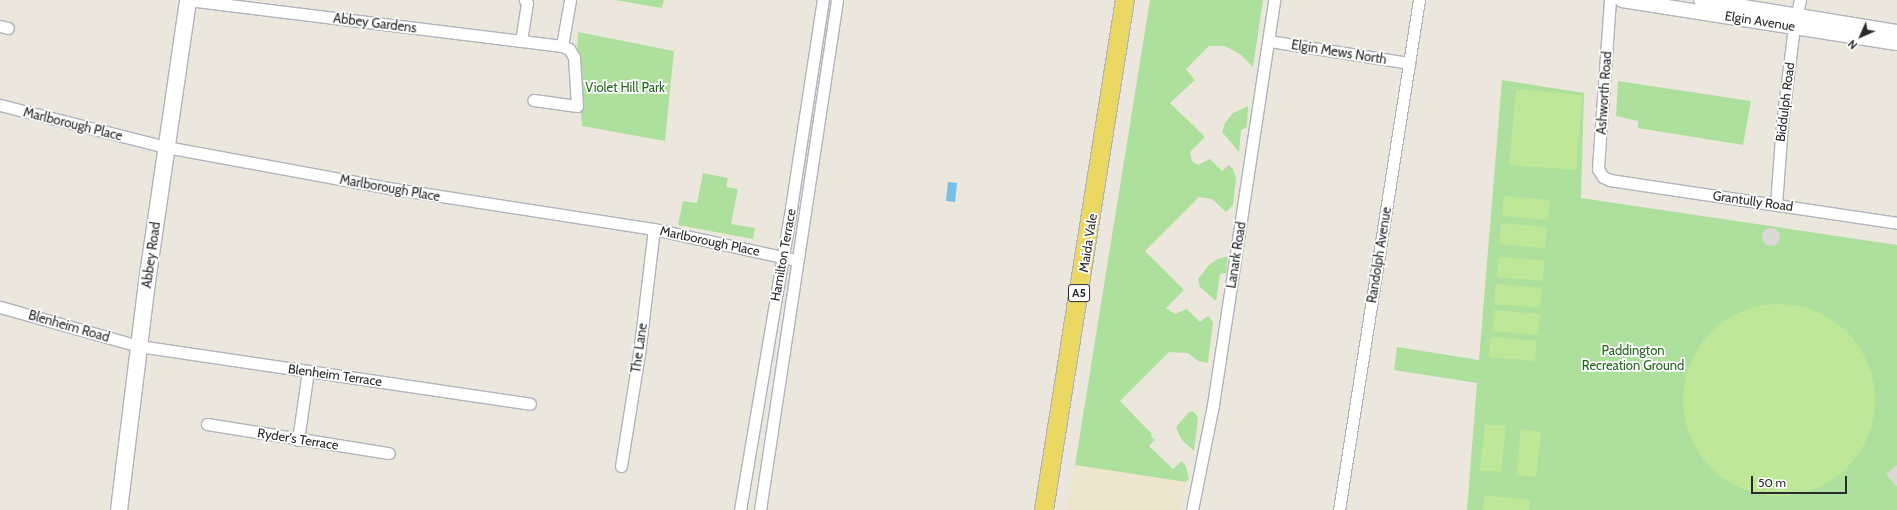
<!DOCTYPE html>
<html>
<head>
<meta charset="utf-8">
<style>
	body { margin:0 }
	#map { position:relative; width:1897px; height:510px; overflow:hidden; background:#ece7dd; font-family:Cabin,sans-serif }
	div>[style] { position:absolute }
	.education>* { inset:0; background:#ede5cd }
	.green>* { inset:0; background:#ade09c }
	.pitch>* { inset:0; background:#bee798 }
	.round { border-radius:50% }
	.plaza>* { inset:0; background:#dcd9d4 }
	.water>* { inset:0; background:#75bfe9 }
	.roads { filter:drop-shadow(1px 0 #b0b2bd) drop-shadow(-1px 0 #b0b2bd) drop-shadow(0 1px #b0b2bd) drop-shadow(0 -1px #b0b2bd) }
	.minor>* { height:11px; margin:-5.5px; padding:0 5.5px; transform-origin:5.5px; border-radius:5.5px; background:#fff }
	.tertiary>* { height:14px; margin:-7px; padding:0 7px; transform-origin:7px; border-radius:7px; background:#fff }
	.secondary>* { height:16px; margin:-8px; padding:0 8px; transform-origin:8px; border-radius:8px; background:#fff }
	.primary>* { height:18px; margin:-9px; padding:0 9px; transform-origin:9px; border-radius:9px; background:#ead863 }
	span { translate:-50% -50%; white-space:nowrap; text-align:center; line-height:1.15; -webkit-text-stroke:3.5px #fff; paint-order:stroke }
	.shield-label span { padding:1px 3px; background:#fff; border:1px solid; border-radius:3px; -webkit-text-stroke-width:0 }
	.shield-label { font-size:12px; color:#2a2a2a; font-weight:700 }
	.street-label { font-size:13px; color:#2a2a2a }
	.park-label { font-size:13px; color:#25651d }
	.north { position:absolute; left:1841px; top:16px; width:40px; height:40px; -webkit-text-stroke:3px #fff; paint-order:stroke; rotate:225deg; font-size:11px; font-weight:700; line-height:16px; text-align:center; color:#2a2a2a }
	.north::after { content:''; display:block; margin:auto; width:14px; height:18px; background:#2a2a2a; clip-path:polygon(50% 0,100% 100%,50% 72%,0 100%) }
	.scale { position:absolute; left:1751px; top:476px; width:96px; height:18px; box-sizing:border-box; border:2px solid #2a2a2a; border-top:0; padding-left:5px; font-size:12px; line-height:14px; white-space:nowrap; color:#2a2a2a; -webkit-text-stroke:3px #fff; paint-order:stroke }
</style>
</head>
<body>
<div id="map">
	<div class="education">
		<div style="clip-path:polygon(1075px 465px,1186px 482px,1180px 510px,1067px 510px)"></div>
	</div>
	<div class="green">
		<div style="clip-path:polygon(615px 0,664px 0,662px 8px)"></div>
		<div style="clip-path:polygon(1150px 0,1263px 0,1253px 67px,1241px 55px,1225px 46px,1209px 46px,1186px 69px,1195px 80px,1170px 103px,1205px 137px,1190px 152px,1192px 161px,1198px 165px,1210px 159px,1222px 171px,1229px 165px,1233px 169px,1236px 178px,1233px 205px,1226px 212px,1212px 199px,1199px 197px,1145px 251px,1184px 290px,1166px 308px,1175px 314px,1187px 309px,1200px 322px,1208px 316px,1213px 322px,1208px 363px,1198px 361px,1188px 353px,1169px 352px,1120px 401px,1152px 434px,1151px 436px,1155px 440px,1149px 446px,1173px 469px,1182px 461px,1186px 467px,1189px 479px,1186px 482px,1075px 465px)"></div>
		<div style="clip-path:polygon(578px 32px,674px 51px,665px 141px,582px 126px,577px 61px)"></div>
		<div style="clip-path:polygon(1502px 80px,1584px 93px,1581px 198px,1897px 245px,1897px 510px,1467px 510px,1477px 383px,1394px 370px,1397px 347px,1479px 360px)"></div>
		<div style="clip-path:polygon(1618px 81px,1751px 101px,1743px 145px,1638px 128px,1638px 121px,1616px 116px)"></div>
		<div style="clip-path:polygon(1248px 106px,1247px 127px,1241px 130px,1239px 152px,1222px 132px,1225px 123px,1233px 113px)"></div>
		<div style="clip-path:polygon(703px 173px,728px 178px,726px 187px,738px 189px,731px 224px,755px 228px,753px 239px,678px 225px,683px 201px,697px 203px)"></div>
		<div style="clip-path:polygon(1228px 256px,1226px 273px,1220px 274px,1216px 301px,1200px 287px,1198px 279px,1209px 265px,1218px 259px)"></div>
		<div style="clip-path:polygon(1193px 411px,1198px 417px,1194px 451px,1181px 439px,1176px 427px,1189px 412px)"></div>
	</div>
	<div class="pitch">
		<div style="clip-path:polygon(1516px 89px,1582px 95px,1576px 170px,1509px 165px)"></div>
		<div style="clip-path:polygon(1504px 196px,1550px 200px,1548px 220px,1502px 216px)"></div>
		<div style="clip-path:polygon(1501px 223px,1547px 227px,1545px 248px,1499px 244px)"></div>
		<div style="clip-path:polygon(1499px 257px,1544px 260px,1543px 281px,1497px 277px)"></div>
		<div style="clip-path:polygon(1496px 284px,1542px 288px,1540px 308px,1494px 304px)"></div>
		<div class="round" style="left:1683px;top:304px;width:192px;height:192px"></div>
		<div style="clip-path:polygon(1494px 310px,1540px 314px,1538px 335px,1492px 331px)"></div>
		<div style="clip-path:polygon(1491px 337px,1537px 341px,1535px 361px,1489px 357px)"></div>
		<div style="clip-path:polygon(1485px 424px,1506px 426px,1501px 472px,1480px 470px)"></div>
		<div style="clip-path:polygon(1521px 429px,1541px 432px,1536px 477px,1516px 475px)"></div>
		<div style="clip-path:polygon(1485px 495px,1530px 500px,1529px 510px,1483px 510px)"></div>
	</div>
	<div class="plaza">
		<div class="round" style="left:1762px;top:228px;width:18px;height:18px"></div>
		<div style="clip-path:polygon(1897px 465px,1897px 487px,1886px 474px)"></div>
	</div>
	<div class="water">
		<div style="clip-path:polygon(948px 182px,957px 183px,955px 202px,946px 201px)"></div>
	</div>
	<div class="roads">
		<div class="minor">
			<div style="left:188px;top:0;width:377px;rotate:7deg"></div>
			<div style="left:562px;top:46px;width:8px;rotate:23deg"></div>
			<div style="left:569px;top:49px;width:9px;rotate:58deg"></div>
			<div style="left:574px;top:57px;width:49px;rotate:86.5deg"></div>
			<div style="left:577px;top:106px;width:44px;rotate:-172.2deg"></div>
			<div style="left:1610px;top:0;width:169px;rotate:94.1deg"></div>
			<div style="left:1598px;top:169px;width:9px;rotate:58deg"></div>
			<div style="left:1603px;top:177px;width:8px;rotate:23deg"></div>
			<div style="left:1610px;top:180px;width:290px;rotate:8.5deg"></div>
			<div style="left:0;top:26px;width:8px;rotate:14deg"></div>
			<div style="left:521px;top:41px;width:38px;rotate:-81deg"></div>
			<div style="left:527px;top:3px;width:4px;rotate:-124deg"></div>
			<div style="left:1269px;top:41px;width:142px;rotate:8.9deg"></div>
			<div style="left:562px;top:46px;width:47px;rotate:-80.1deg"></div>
			<div style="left:0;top:105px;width:171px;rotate:14.2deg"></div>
			<div style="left:166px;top:147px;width:233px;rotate:10.4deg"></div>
			<div style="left:395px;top:189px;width:262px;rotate:8.8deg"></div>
			<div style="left:654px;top:229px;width:145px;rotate:12.3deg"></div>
			<div style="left:1776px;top:205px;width:82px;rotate:-85.8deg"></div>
			<div style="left:1782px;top:123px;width:98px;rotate:-82.9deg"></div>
			<div style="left:1794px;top:26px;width:27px;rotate:-77deg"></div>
			<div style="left:0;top:307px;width:144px;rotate:15.7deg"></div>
			<div style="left:139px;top:346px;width:395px;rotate:8.4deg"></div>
			<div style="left:207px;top:424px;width:184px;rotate:9.1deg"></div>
			<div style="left:298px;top:440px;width:70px;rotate:-81.8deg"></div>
			<div style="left:621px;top:466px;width:113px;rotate:-80.9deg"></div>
			<div style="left:639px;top:354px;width:126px;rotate:-83.2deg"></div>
			<div style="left:740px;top:510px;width:306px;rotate:-80.4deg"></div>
			<div style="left:791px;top:208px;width:210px;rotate:-81.3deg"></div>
			<div style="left:760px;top:510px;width:516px;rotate:-81.41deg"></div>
			<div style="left:1192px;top:510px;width:107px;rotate:-78.7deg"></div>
			<div style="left:1213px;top:405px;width:410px;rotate:-81.4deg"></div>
			<div style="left:1339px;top:510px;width:516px;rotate:-81.09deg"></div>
		</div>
		<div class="tertiary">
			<div style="left:1622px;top:0;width:278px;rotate:8.9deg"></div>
			<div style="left:1701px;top:0;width:199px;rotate:9.3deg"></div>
		</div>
		<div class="secondary">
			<div style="left:119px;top:510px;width:230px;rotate:-83deg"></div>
			<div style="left:147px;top:282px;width:285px;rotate:-81.7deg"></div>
		</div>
		<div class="primary">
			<div style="left:1044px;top:510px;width:516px;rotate:-80.98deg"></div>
		</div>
	</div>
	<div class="shield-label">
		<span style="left:1079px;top:293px">A5</span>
	</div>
	<div class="street-label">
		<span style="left:1760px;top:21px;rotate:9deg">Elgin Avenue</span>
		<span style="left:375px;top:23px;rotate:7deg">Abbey Gardens</span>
		<span style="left:1339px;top:52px;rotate:9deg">Elgin Mews North</span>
		<span style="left:1604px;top:93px;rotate:-86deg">Ashworth Road</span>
		<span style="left:1785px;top:102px;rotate:-83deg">Biddulph Road</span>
		<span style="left:73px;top:124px;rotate:14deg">Marlborough Place</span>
		<span style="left:390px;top:188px;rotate:10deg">Marlborough Place</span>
		<span style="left:1753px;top:201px;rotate:8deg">Grantully Road</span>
		<span style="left:710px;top:241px;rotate:12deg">Marlborough Place</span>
		<span style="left:1088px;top:243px;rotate:-81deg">Maida Vale</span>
		<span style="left:151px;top:255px;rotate:-82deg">Abbey Road</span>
		<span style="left:783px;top:255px;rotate:-80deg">Hamilton Terrace</span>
		<span style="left:1236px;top:255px;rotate:-81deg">Lanark Road</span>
		<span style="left:1379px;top:255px;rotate:-81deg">Randolph Avenue</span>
		<span style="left:69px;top:326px;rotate:16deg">Blenheim Road</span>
		<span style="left:639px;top:348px;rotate:-82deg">The Lane</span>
		<span style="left:335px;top:375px;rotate:8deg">Blenheim Terrace</span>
		<span style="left:298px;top:439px;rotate:9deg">Ryder's Terrace</span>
	</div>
	<div class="park-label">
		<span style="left:625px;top:87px">Violet Hill Park</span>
		<span style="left:1633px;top:358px">Paddington<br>Recreation Ground</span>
	</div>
	<div class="north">N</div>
	<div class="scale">50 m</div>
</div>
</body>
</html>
